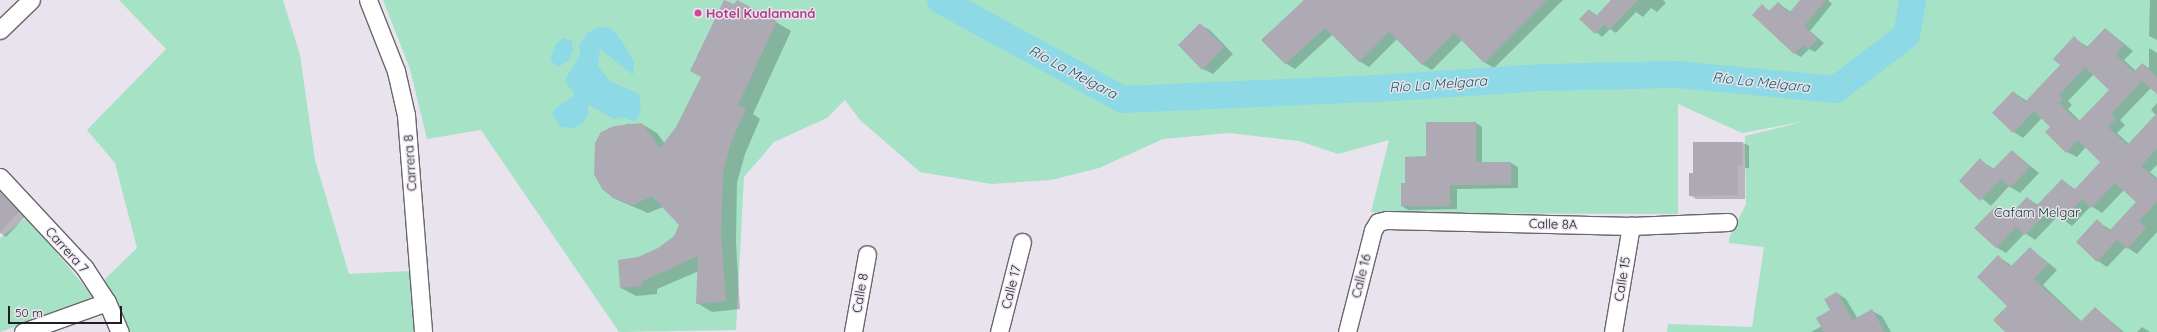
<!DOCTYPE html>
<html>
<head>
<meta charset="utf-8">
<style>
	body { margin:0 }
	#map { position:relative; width:2157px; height:332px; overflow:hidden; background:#e8e3ed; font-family:Quicksand,sans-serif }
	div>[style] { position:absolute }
	.green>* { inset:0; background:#a6e2c6 }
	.water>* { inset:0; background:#8ddae6 }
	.shadow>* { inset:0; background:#0003 }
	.river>* { height:27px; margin:-13.5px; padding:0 13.5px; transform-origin:13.5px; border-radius:13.5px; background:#8ddae6 }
	.building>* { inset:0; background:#aeaab4 }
	.roads { filter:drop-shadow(1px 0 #6a666e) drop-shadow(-1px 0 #6a666e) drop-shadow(0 1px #6a666e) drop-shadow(0 -1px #6a666e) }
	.minor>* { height:17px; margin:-8.5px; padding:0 8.5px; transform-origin:8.5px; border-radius:8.5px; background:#fff }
	.dots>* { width:11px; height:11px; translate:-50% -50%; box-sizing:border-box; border:2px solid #e8e3ed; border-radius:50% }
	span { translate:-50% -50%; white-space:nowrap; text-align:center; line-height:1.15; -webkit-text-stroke:3px #e8e3ed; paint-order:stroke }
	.hotel-label { font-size:13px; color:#b23c85; font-weight:700 }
	.left { translate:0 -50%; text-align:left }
	.street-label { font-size:13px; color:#201e22 }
	.park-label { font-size:13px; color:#0a402d }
	.water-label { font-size:14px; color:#1a5b64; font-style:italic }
	.scale { position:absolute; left:8px; top:306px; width:114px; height:18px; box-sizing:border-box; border:2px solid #201e22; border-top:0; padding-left:5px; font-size:12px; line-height:14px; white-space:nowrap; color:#201e22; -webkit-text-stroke:3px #e8e3ed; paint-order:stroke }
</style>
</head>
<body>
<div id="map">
	<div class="green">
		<div style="clip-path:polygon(119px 0,283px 0,300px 55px,315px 160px,349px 274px,410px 271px,418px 332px,130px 332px,104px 280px,137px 248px,115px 163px,87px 130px,166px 49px)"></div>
		<div style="clip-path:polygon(383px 0,2157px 0,2157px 332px,1667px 332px,1668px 324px,1752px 327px,1764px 247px,1729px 243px,1729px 238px,1746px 204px,1745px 136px,1806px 121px,1742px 133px,1678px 104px,1678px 214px,1377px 213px,1371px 212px,1389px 140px,1338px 154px,1299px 141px,1229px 133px,1163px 139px,1099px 168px,1051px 180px,992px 184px,920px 172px,860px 120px,845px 100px,827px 118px,774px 142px,744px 177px,736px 330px,619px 332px,481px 130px,427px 139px,410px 69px)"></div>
		<div style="clip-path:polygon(27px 217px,95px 299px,0 332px,0 238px)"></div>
	</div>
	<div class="water">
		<div style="clip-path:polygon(599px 27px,610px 28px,618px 35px,634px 61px,633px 75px,600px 49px,598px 65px,601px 70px,610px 81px,639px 94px,641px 111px,635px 122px,624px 117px,614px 119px,589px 105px,587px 108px,589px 113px,583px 123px,574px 128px,561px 127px,553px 116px,554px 109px,574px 96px,573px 91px,567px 85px,566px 78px,580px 55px,579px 45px,587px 33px)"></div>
		<div style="clip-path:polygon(563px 38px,572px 41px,573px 52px,568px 61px,558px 67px,550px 60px,556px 44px)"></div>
	</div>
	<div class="shadow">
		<div style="clip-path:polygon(1304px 0,1563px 0,1494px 68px,1484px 62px,1462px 40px,1432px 70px,1422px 64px,1397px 39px,1369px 67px,1359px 61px,1333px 34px,1295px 69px,1285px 63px)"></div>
		<div style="clip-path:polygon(1613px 0,1663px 0,1666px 3px,1657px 12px,1651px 8px,1643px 17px,1636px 12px,1616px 33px,1610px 29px,1602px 37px,1581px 19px,1589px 10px,1598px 16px)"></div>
		<div style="clip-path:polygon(1802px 0,1828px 0,1832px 4px,1810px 31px,1824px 43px,1815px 52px,1809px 49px,1801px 57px,1794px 53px,1762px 6px,1770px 11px,1778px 3px,1791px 12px)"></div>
		<div style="clip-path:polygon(2150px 0,2157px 0,2157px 40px,2149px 36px)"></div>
		<div style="clip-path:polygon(776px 22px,791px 31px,753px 114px,760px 119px,745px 154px,737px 183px,736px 243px,740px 309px,712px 312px,697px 303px,699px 271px,657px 289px,657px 294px,636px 296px,621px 288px,639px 258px,659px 249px,675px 237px,680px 225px,663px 207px,648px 213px,613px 198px,595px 173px,596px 143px,602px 133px,627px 124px,642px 124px,657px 133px,665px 144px)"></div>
		<div style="clip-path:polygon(1200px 25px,1210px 30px,1233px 54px,1213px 74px,1203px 69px)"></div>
		<div style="clip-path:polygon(evenodd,2106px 29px,2133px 51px,2124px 60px,2136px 71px,2142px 64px,2149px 68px,2149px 48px,2157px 53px,2157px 93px,2151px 88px,2120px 120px,2125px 125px,2117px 133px,2129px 144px,2156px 115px,2151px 110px,2157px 103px,2157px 165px,2150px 172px,2157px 178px,2157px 232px,2137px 254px,2126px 247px,2107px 267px,2098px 261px,2097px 221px,2111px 230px,2137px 202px,2124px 190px,2102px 213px,2091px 206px,2072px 226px,2058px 216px,2035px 240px,2025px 233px,2006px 253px,1996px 247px,1996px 207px,2009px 217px,2027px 198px,2038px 205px,2062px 180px,2076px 190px,2102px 162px,2086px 147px,2077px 157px,2067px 152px,2052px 127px,2042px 118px,2023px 138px,2014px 132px,2013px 92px,2027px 101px,2061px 65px,2074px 38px,2088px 47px,2106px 29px,2094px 74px,2110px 90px,2080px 121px,2068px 109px,2072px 105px,2068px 101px,2094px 74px)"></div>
		<div style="clip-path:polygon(1476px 123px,1482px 127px,1482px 163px,1511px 163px,1518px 167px,1518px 188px,1457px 189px,1457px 209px,1408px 210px,1402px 206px,1406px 184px,1427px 157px)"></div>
		<div style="clip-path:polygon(1742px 142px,1749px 146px,1749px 168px,1745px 168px,1745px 199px,1696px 199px,1690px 195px,1694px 174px,1694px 143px)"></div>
		<div style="clip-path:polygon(2012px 151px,2039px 173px,2020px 193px,2009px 186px,1991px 206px,1961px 181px,1980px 160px,1994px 169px)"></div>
		<div style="clip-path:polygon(0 192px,25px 217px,6px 237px,0 233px)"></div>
		<div style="clip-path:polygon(2030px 248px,2057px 270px,2043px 285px,2082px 322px,2095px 308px,2124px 332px,2007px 332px,2009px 306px,1999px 257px,2012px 266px)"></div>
		<div style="clip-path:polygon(1837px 293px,1846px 299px,1858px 319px,1872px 311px,1882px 316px,1891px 332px,1811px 332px,1822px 326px,1831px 310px)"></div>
		<div style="clip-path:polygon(2142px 327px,2150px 332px,2137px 332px)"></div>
	</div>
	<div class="river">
		<div style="left:940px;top:0;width:207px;rotate:28.5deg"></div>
		<div style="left:1122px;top:99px;width:255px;rotate:-2.5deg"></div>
		<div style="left:1377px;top:88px;width:164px;rotate:-3.8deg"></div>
		<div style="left:1541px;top:77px;width:136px;rotate:-1.3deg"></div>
		<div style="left:1677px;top:74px;width:159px;rotate:5.4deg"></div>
		<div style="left:1835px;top:89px;width:89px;rotate:-37.3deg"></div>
		<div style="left:1906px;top:35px;width:36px;rotate:-80deg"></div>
	</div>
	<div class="building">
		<div style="clip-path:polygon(724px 0,734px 4px,737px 0,777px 21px,738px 105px,746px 109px,730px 145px,723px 174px,721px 234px,726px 301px,696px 304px,698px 256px,643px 281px,642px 286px,620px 288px,618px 260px,638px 257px,658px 248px,674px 236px,679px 225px,652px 196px,633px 205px,613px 198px,602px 189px,594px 174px,595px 143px,601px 132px,614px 126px,642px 123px,660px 148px,676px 127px,701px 77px,690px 71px)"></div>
		<div style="clip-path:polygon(1304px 0,1547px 0,1484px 63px,1454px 33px,1422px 65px,1389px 32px,1359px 62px,1325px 28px,1285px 64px,1261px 40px)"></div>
		<div style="clip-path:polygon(1611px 0,1638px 0,1609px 30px,1604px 25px,1595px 34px,1579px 19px,1589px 9px,1596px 16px)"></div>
		<div style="clip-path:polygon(1800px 0,1826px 0,1804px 26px,1818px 39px,1808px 49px,1803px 45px,1794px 54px,1752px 15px,1762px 4px,1769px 11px,1778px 2px,1789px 13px)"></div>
		<div style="clip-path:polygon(1200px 23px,1224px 47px,1202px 70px,1178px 45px)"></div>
		<div style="clip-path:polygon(evenodd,2105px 28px,2124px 45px,2115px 54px,2134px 72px,2142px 63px,2157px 77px,2157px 94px,2142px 81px,2111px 114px,2116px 119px,2108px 127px,2127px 145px,2157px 113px,2157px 149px,2141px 166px,2157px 180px,2157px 202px,2139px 221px,2146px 228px,2127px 249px,2117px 240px,2097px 262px,2076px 242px,2097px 219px,2109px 231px,2136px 202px,2115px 183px,2091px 208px,2082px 199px,2062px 221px,2050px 210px,2025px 235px,2016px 227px,1996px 248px,1974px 228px,1996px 206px,2008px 217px,2027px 197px,2036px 206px,2062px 179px,2074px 190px,2100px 162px,2078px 140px,2066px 153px,2045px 132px,2050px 127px,2034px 111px,2013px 133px,1992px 113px,2013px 91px,2025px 102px,2060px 65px,2053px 59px,2074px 36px,2086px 48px,2105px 28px,2085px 67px,2109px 90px,2078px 122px,2059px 103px,2063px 99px,2059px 95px,2085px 67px)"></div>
		<div style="clip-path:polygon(1426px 122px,1476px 122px,1476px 162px,1511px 162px,1511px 185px,1450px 185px,1450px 206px,1401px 206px,1401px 183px,1405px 183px,1405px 157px,1426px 156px)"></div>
		<div style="clip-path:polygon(1693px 142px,1742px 142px,1742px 165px,1738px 165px,1738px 195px,1689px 196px,1689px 173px,1693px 173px)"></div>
		<div style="clip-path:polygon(2012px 150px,2030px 167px,2010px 188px,2001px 179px,1980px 201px,1959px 181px,1980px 158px,1992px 170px)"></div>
		<div style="clip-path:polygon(0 192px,19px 212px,0 232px)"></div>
		<div style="clip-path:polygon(2030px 247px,2048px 264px,2034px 279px,2080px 322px,2095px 307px,2122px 332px,2005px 332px,1993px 320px,2007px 306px,1977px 277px,1998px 255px,2010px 267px)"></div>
		<div style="clip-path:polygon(1837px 292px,1853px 320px,1872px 309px,1885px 332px,1824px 332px,1816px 318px,1830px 310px,1824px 299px)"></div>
	</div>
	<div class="roads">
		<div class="minor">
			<div style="left:368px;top:0;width:76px;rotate:68.5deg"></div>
			<div style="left:396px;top:71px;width:45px;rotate:77.2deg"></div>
			<div style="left:406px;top:115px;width:218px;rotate:85.5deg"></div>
			<div style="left:0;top:30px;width:43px;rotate:-44.1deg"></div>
			<div style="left:0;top:177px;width:123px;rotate:47deg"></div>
			<div style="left:84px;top:267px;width:42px;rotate:56.7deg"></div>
			<div style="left:107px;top:302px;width:33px;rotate:67deg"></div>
			<div style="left:23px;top:332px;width:89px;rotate:-19.7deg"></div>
			<div style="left:853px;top:332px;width:79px;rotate:-79.8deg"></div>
			<div style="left:999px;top:332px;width:93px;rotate:-75.7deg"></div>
			<div style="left:1347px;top:332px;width:105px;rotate:-75.7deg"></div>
			<div style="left:1373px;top:230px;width:9px;rotate:-58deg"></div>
			<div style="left:1378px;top:222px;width:9px;rotate:-13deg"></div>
			<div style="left:1387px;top:220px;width:244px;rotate:1.4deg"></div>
			<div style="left:1631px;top:226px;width:97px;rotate:-2.4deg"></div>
			<div style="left:1613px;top:332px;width:108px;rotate:-80.4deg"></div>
		</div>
	</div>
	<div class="dots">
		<div style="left:698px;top:13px;background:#d1479c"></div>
	</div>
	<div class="hotel-label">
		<span class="left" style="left:706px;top:13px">Hotel Kualamaná</span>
	</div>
	<div class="street-label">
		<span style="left:410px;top:163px;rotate:-94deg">Carrera 8</span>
		<span style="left:1553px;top:224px;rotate:1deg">Calle 8A</span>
		<span style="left:67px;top:250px;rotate:48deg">Carrera 7</span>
		<span style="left:1361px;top:276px;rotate:-76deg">Calle 16</span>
		<span style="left:1622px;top:279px;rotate:-81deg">Calle 15</span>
		<span style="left:1011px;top:287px;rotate:-76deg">Calle 17</span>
		<span style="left:860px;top:293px;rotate:-80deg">Calle 8</span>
	</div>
	<div class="park-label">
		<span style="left:2037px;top:212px">Cafam Melgar</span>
	</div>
	<div class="water-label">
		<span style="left:1073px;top:72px;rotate:28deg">Río La Melgara</span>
		<span style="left:1761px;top:82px;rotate:6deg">Río La Melgara</span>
		<span style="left:1438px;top:84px;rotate:-4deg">Río La Melgara</span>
	</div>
	<div class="scale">50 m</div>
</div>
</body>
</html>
